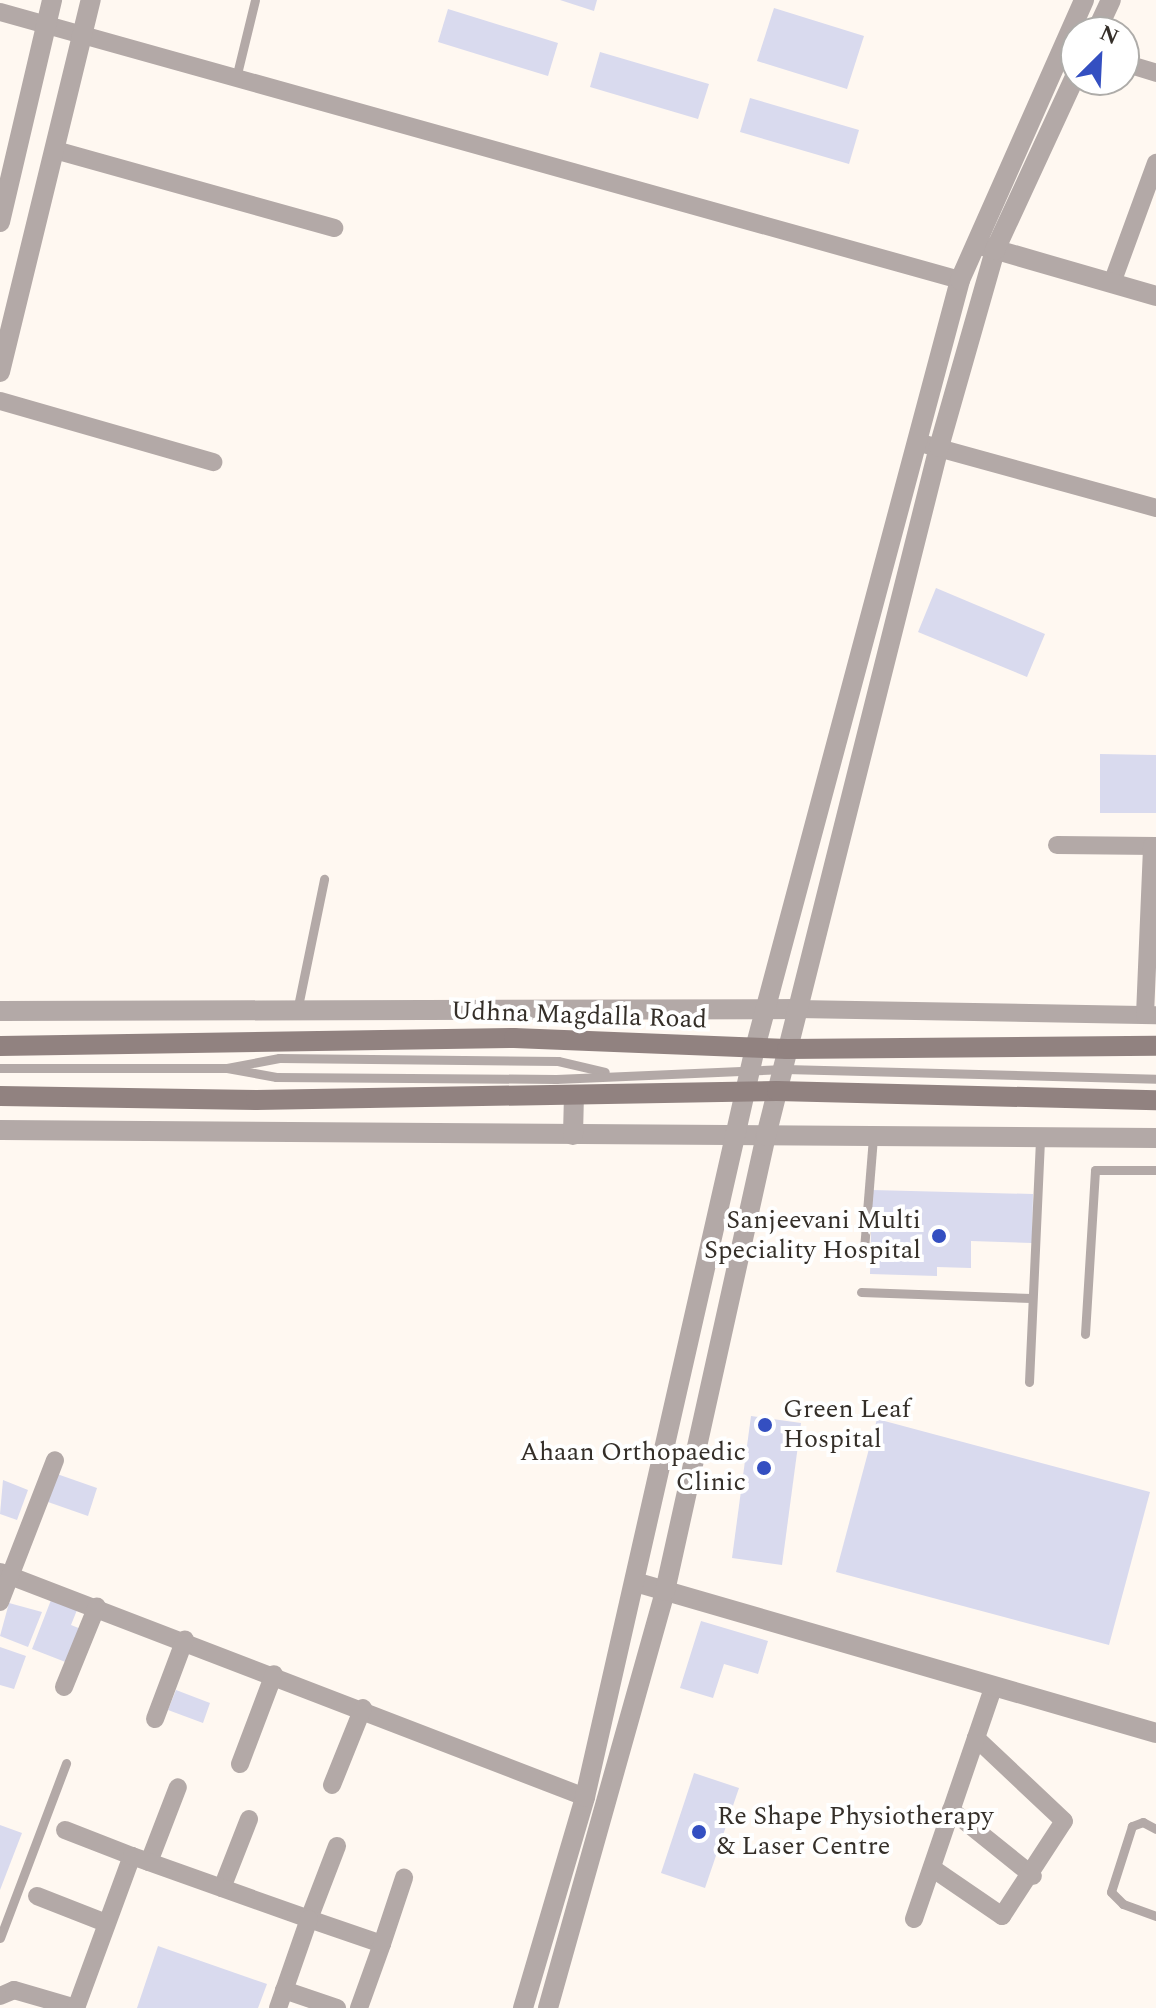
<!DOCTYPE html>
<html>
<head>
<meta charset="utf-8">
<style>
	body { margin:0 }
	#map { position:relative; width:1156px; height:2008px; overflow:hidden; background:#fff8f1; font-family:Spectral,serif }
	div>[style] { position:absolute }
	.building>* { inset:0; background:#d9daee }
	.service>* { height:9px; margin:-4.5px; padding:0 4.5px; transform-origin:4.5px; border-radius:4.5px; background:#b3a9a7 }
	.minor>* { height:18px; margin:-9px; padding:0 9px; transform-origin:9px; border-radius:9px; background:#b3a9a7 }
	.tertiary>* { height:20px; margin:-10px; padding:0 10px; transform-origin:10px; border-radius:10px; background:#b3a9a7 }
	.secondary>* { height:20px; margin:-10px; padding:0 10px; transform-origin:10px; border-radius:10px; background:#918280 }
	.dots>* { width:22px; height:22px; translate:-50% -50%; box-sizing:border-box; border:4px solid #fff; border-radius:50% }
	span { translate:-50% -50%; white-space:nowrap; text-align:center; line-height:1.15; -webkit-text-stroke:8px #fff; paint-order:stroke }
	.street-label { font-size:26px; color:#352f29 }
	.poi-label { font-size:26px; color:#352f29 }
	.right { translate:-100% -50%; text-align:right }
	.left { translate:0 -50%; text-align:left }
	.north { position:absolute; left:1060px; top:16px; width:80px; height:80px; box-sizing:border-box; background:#fff; border:2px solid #aeaca9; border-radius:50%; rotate:24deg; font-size:22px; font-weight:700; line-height:32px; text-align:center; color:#352f29 }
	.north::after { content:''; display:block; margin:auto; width:28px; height:36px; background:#344fc1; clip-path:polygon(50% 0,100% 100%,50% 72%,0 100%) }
</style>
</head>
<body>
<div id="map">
	<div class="building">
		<div style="clip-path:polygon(560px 0,597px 0,594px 11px)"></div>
		<div style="clip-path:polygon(774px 8px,864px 36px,847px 89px,757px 61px)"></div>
		<div style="clip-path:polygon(448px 9px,558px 43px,548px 76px,438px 42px)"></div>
		<div style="clip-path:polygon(600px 52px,709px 84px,698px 119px,590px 87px)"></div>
		<div style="clip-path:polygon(750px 98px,859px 130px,849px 164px,740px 132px)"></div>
		<div style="clip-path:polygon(936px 588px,1045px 634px,1027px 677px,918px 632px)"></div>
		<div style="clip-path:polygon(1100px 754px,1156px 755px,1156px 813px,1100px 813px)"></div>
		<div style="clip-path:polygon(872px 1190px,1033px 1194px,1032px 1243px,971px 1241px,971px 1268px,937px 1267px,937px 1276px,870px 1274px)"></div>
		<div style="clip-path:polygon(751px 1416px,801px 1423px,782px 1565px,732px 1558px)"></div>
		<div style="clip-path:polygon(877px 1419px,1150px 1492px,1109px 1645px,836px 1572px)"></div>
		<div style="clip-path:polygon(57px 1474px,97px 1488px,88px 1516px,48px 1502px)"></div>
		<div style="clip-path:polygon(3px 1480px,28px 1490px,17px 1520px,0 1514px)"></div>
		<div style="clip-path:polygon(51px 1600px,77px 1610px,71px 1625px,81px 1629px,68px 1663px,32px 1649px)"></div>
		<div style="clip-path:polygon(9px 1603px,42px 1612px,28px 1647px,0 1636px)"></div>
		<div style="clip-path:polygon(701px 1621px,768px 1641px,758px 1674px,724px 1664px,713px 1698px,680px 1688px)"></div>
		<div style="clip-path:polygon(0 1647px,26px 1656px,14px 1689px,0 1685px)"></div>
		<div style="clip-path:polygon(176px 1690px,210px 1703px,203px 1723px,168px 1710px)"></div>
		<div style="clip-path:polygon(694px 1773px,739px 1788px,705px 1888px,661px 1873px)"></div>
		<div style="clip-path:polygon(0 1825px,22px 1833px,0 1890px)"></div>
		<div style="clip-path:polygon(158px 1946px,267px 1984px,258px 2008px,137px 2008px)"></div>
	</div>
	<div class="service">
		<div style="left:236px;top:78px;width:80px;rotate:-76.3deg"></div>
		<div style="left:297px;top:1011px;width:135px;rotate:-78.4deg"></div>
		<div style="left:0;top:1068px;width:227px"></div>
		<div style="left:227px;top:1068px;width:53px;rotate:-10.9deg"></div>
		<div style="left:279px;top:1058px;width:279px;rotate:0.6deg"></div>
		<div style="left:558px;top:1061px;width:48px;rotate:13.2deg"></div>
		<div style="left:227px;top:1068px;width:50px;rotate:10.4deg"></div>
		<div style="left:276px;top:1077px;width:280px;rotate:0.4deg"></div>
		<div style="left:556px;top:1079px;width:229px;rotate:-2.5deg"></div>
		<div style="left:785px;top:1069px;width:371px;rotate:1.5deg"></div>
		<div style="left:864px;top:1249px;width:112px;rotate:-85.4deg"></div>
		<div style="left:861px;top:1292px;width:170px;rotate:2deg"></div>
		<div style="left:1085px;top:1334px;width:164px;rotate:-86.5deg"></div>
		<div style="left:1095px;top:1170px;width:61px"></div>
		<div style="left:1029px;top:1382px;width:244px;rotate:-87.4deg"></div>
		<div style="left:1156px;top:1829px;width:15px;rotate:-152deg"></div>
		<div style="left:1143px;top:1822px;width:12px;rotate:160deg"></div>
		<div style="left:1132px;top:1826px;width:69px;rotate:107.7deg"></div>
		<div style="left:1111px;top:1892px;width:17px;rotate:45deg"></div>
		<div style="left:1123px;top:1904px;width:35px;rotate:20deg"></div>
		<div style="left:0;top:1938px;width:187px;rotate:-69.3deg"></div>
	</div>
	<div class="minor">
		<div style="left:0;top:12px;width:997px;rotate:15.6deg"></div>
		<div style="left:1124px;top:63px;width:34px;rotate:17deg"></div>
		<div style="left:55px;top:150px;width:290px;rotate:15.6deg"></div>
		<div style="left:1112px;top:283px;width:128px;rotate:-69.9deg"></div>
		<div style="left:0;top:401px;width:222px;rotate:16deg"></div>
		<div style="left:924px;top:444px;width:241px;rotate:15.4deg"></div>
		<div style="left:1057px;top:845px;width:99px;rotate:0.6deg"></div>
		<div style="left:797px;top:1009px;width:359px;rotate:1deg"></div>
		<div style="left:1145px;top:1015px;width:169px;rotate:-87.6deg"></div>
		<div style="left:0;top:1572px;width:627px;rotate:21.04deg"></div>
		<div style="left:0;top:1602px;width:152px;rotate:-68.8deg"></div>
		<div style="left:64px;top:1687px;width:87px;rotate:-67.8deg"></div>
		<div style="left:155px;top:1719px;width:85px;rotate:-69.4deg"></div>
		<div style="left:240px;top:1764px;width:96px;rotate:-69.3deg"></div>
		<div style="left:332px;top:1785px;width:83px;rotate:-68.1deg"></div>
		<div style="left:951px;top:1810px;width:105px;rotate:38.8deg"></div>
		<div style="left:65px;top:1830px;width:72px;rotate:21.2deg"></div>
		<div style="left:337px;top:1846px;width:78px;rotate:111deg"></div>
		<div style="left:309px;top:1919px;width:77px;rotate:18.9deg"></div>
		<div style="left:382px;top:1944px;width:68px;rotate:109.8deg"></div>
		<div style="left:149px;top:1862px;width:80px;rotate:-68.9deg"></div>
		<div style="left:932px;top:1868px;width:85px;rotate:34.4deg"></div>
		<div style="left:1002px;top:1916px;width:113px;rotate:-56.9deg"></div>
		<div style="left:1064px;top:1821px;width:121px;rotate:-136.7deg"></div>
		<div style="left:222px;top:1888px;width:74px;rotate:-68.6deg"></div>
		<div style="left:37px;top:1896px;width:74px;rotate:21.4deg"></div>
		<div style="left:914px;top:1919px;width:246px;rotate:-71.1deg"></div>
		<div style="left:382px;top:1944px;width:70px;rotate:-71.6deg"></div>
		<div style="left:284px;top:1990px;width:56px;rotate:18.8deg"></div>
		<div style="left:0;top:1996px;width:15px;rotate:-23deg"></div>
		<div style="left:14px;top:1990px;width:65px;rotate:16.2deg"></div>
		<div style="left:76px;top:2008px;width:162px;rotate:-69.8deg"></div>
		<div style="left:132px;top:1856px;width:188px;rotate:19.6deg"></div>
		<div style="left:309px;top:1919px;width:94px;rotate:109.2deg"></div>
	</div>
	<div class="tertiary">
		<div style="left:1096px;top:32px;width:35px;rotate:-65deg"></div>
		<div style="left:0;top:222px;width:228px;rotate:-76.8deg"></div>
		<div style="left:983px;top:246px;width:180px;rotate:16.1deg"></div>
		<div style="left:0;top:372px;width:383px;rotate:-76.3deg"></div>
		<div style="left:0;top:1011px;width:797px;rotate:-0.14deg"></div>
		<div style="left:0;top:1130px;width:1156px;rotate:0.4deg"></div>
		<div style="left:573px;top:1135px;width:40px;rotate:-88.6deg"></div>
		<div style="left:635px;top:1582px;width:542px;rotate:16.16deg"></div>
		<div style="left:523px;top:2008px;width:220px;rotate:-73.6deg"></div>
		<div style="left:585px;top:1797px;width:768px;rotate:-77.21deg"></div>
		<div style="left:755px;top:1048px;width:795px;rotate:-75.05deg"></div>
		<div style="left:960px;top:280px;width:306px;rotate:-66.1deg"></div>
		<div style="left:548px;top:2008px;width:433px;rotate:-74.3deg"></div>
		<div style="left:665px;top:1591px;width:466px;rotate:-77.5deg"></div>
		<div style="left:766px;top:1136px;width:710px;rotate:-75.91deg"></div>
		<div style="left:939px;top:447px;width:205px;rotate:-74.1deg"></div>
		<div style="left:995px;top:250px;width:193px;rotate:-65.2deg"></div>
	</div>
	<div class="secondary">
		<div style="left:0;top:1046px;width:514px;rotate:-0.89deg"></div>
		<div style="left:514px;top:1038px;width:273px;rotate:2.3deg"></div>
		<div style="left:787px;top:1049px;width:369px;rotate:-0.5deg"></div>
		<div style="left:0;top:1096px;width:256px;rotate:0.9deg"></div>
		<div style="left:256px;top:1100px;width:521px;rotate:-0.99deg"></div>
		<div style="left:777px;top:1091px;width:379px;rotate:1.4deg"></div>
	</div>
	<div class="dots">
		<div style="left:939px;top:1236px;background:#344fc1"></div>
		<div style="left:765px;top:1425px;background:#344fc1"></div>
		<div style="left:764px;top:1468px;background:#344fc1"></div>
		<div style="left:699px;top:1832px;background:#344fc1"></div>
	</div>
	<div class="street-label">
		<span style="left:579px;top:1016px;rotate:2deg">Udhna Magdalla Road</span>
	</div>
	<div class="poi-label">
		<span class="right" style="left:921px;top:1236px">Sanjeevani Multi<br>Speciality Hospital</span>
		<span class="left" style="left:783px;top:1425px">Green Leaf<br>Hospital</span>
		<span class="right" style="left:746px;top:1468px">Ahaan Orthopaedic<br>Clinic</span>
		<span class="left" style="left:717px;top:1832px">Re Shape Physiotherapy<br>&amp; Laser Centre</span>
	</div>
	<div class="north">N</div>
</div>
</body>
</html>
